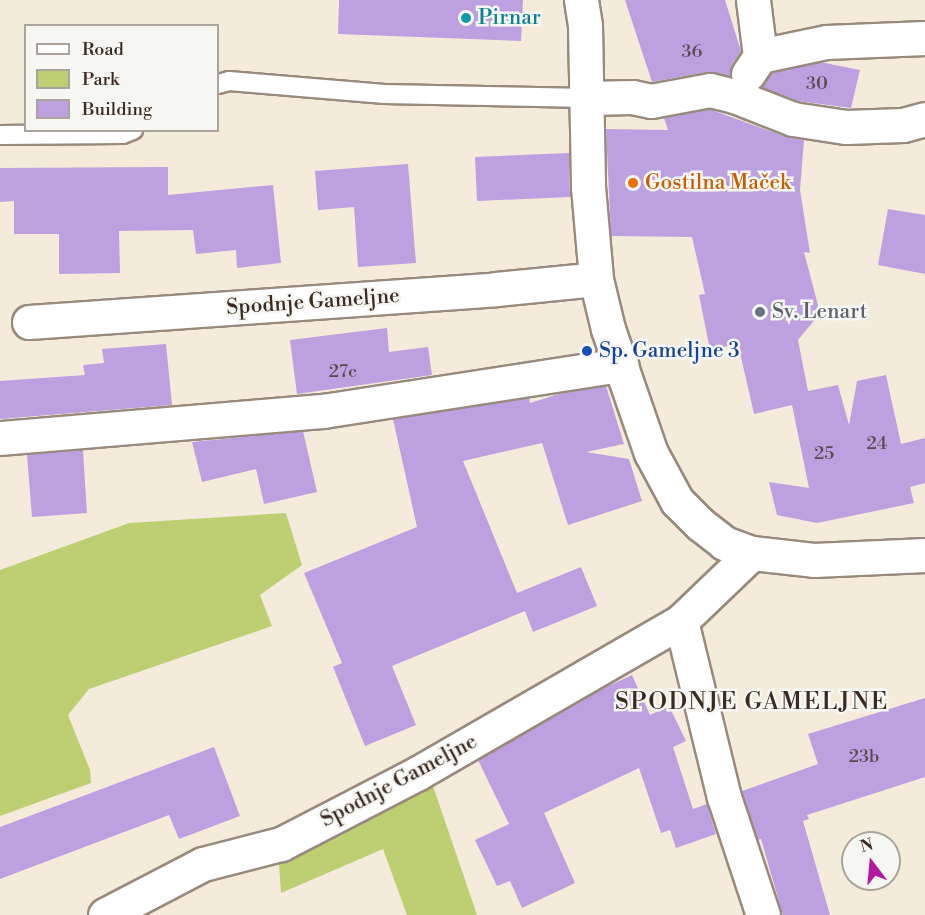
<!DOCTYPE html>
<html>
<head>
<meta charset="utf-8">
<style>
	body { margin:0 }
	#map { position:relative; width:925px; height:915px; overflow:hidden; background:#f4ebdb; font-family:"Libre Bodoni",serif }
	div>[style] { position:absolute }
	.green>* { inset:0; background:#bdcf72 }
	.building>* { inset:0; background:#bda0e0 }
	.roads { filter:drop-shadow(2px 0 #988a7c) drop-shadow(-2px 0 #988a7c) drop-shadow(0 2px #988a7c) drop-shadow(0 -2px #988a7c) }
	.service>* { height:18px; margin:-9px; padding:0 9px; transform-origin:9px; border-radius:9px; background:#fff }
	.minor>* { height:33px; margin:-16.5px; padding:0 16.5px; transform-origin:16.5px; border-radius:16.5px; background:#fff }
	.tertiary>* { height:33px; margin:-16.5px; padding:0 16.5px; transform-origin:16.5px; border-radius:16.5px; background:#fff }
	.dots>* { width:16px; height:16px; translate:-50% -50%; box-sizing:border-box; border:3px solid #f6f6f2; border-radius:50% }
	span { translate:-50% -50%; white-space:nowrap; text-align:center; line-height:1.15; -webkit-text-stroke:5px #f6f6f2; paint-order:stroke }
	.number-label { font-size:18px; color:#5c484e }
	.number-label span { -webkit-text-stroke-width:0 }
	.culture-label { font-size:21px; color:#0d838f }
	.left { translate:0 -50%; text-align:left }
	.food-label { font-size:21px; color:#c56008 }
	.street-label { font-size:21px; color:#3b2a1e }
	.worship-label { font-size:21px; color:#5b616d }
	.transit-label { font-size:21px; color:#164399 }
	.quarter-label { font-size:24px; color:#3b2a1e; letter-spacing:1.5px }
	.legend { position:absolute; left:24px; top:24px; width:195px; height:108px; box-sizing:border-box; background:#f6f6f2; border:2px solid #aba49d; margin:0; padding:8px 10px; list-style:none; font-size:18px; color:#3b2a1e }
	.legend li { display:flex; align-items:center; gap:12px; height:30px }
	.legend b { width:30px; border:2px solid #aba49d }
	.north { position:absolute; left:841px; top:831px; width:60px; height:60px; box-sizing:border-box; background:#f6f6f2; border:2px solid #aba49d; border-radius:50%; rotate:344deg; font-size:16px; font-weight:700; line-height:24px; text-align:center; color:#3b2a1e }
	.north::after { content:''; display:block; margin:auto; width:21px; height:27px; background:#b5179e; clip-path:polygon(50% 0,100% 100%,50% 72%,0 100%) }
</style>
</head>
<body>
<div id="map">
	<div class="green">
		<div style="clip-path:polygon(286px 513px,302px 565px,260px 595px,272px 626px,89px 689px,68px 715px,90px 770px,91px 783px,0 816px,0 570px,129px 523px)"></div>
		<div style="clip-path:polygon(433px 786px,477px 915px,407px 915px,383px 849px,281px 893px,279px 864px)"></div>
	</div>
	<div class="building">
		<div style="clip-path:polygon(339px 0,523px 0,521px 41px,338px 34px)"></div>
		<div style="clip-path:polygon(625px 0,725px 0,741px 51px,732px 64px,730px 76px,707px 72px,652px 82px)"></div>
		<div style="clip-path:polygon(820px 62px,860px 70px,851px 108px,798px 101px,761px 87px,771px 73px)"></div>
		<div style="clip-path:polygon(709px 109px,786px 137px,804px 140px,800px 190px,810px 253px,804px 252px,818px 305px,817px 317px,798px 340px,808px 391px,838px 385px,849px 425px,857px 381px,886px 375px,901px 444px,925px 438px,925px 483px,910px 487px,914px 503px,817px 523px,777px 515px,769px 482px,809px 488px,792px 405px,754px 414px,738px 344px,710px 350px,699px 295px,705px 294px,692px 237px,611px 236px,606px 129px,668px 130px,664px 118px)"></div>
		<div style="clip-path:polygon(569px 153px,570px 197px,477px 201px,475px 157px)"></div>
		<div style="clip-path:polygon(408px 164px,416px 263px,358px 267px,354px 207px,318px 210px,315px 171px)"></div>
		<div style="clip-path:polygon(168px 167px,168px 195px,273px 185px,281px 263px,237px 268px,236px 250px,196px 254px,193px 230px,119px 231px,120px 273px,59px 274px,59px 234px,14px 234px,14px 201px,0 202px,0 168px)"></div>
		<div style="clip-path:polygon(888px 209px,925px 215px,925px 274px,878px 265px)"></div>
		<div style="clip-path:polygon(387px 328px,389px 352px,428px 347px,432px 375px,297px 394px,290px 340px)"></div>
		<div style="clip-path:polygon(166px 344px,172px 405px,0 419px,0 381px,85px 375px,83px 365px,104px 363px,102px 349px)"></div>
		<div style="clip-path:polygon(606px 386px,624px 444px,586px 452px,629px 459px,642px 501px,568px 525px,542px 443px,463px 461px,517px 593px,581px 567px,597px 606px,533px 632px,525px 611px,392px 666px,416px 725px,365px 746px,333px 667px,342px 663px,304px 573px,417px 527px,393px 419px,529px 398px,530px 403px,559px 394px)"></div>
		<div style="clip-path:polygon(303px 431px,317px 492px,264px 504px,256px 469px,202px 482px,192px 442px)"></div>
		<div style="clip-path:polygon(83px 450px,87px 513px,32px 517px,27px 455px)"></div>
		<div style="clip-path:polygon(632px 675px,650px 715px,669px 706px,686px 741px,673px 747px,693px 809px,707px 804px,716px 834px,676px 848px,670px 830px,661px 833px,639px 768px,544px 813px,575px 883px,522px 908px,510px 881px,497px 886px,475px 840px,509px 824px,478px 760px,600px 690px)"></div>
		<div style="clip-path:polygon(925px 698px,925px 777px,807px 815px,809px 819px,803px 821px,830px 915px,783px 915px,761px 839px,758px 840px,742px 791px,818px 764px,808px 734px)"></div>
		<div style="clip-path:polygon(214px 747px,240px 816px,179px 839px,169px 815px,0 879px,0 827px)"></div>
	</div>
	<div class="roads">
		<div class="service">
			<div style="left:218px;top:84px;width:11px;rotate:-15deg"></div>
			<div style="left:229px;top:81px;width:156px;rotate:4.8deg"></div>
			<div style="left:384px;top:94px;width:204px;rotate:1.1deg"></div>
			<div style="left:0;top:135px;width:123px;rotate:-0.5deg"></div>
			<div style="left:123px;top:134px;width:11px;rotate:-22deg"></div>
		</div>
		<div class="minor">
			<div style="left:760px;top:56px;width:67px;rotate:-12deg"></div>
			<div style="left:826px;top:42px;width:99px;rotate:-2.3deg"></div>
			<div style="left:748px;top:74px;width:22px;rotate:-56deg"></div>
			<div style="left:760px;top:56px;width:56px;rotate:-97.1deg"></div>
			<div style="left:588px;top:98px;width:44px;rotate:-1.3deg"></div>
			<div style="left:632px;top:97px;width:19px;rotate:12deg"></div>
			<div style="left:651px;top:101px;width:60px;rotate:-10.6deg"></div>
			<div style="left:710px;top:90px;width:25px;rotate:14deg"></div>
			<div style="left:734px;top:96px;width:63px;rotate:21.3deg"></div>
			<div style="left:793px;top:119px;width:54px;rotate:8.6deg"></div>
			<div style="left:846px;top:127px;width:57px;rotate:-2deg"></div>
			<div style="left:903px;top:125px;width:23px;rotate:-15deg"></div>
			<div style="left:29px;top:322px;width:468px;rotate:-4deg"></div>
			<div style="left:496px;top:289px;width:100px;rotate:-5.7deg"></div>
			<div style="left:0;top:438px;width:324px;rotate:-4.8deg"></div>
			<div style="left:323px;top:411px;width:302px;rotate:-8.8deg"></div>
			<div style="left:681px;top:621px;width:181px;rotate:76.3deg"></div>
			<div style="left:724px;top:797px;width:124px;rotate:71.7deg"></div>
			<div style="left:105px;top:915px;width:110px;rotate:-27.5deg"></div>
			<div style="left:203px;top:864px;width:81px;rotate:-14.4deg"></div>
			<div style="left:281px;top:844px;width:154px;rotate:-27.4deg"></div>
			<div style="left:418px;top:773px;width:304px;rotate:-30deg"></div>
			<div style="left:681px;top:621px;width:98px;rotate:-43.8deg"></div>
		</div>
		<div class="tertiary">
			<div style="left:581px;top:0;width:26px;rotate:81deg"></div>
			<div style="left:585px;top:26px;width:161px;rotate:88.9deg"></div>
			<div style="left:588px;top:187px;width:92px;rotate:85deg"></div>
			<div style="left:596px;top:279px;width:51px;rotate:76.5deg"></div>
			<div style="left:608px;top:329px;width:131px;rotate:70.9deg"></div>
			<div style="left:651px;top:453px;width:55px;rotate:61.6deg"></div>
			<div style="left:677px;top:501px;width:33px;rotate:45deg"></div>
			<div style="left:700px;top:524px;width:31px;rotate:38deg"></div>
			<div style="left:724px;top:543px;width:30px;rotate:20deg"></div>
			<div style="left:752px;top:553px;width:62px;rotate:6.4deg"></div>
			<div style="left:814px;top:560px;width:111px;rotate:-2.6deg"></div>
		</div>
	</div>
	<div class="dots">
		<div style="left:466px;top:18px;background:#0f9aa8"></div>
		<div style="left:633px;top:183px;background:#e8710a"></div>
		<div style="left:760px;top:312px;background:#6b7280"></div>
		<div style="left:587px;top:351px;background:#1a4fb4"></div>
	</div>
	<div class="number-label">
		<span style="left:692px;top:52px">36</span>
		<span style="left:817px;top:84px">30</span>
		<span style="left:343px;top:372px">27c</span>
		<span style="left:877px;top:444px">24</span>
		<span style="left:824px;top:454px">25</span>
		<span style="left:864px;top:757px">23b</span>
	</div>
	<div class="culture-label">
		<span class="left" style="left:478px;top:18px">Pirnar</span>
	</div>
	<div class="food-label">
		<span class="left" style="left:645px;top:183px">Gostilna Maček</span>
	</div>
	<div class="street-label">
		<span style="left:313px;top:302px;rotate:-4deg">Spodnje Gameljne</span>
		<span style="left:399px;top:781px;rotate:-28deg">Spodnje Gameljne</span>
	</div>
	<div class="worship-label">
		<span class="left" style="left:772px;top:312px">Sv. Lenart</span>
	</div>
	<div class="transit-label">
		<span class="left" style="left:599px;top:351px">Sp. Gameljne 3</span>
	</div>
	<div class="quarter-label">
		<span style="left:752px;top:703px">SPODNJE GAMELJNE</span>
	</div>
	<ul class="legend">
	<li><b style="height:8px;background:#fff"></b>Road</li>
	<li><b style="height:16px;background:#bdcf72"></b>Park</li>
	<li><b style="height:16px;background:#bda0e0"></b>Building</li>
	</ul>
	<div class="north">N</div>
</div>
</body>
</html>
